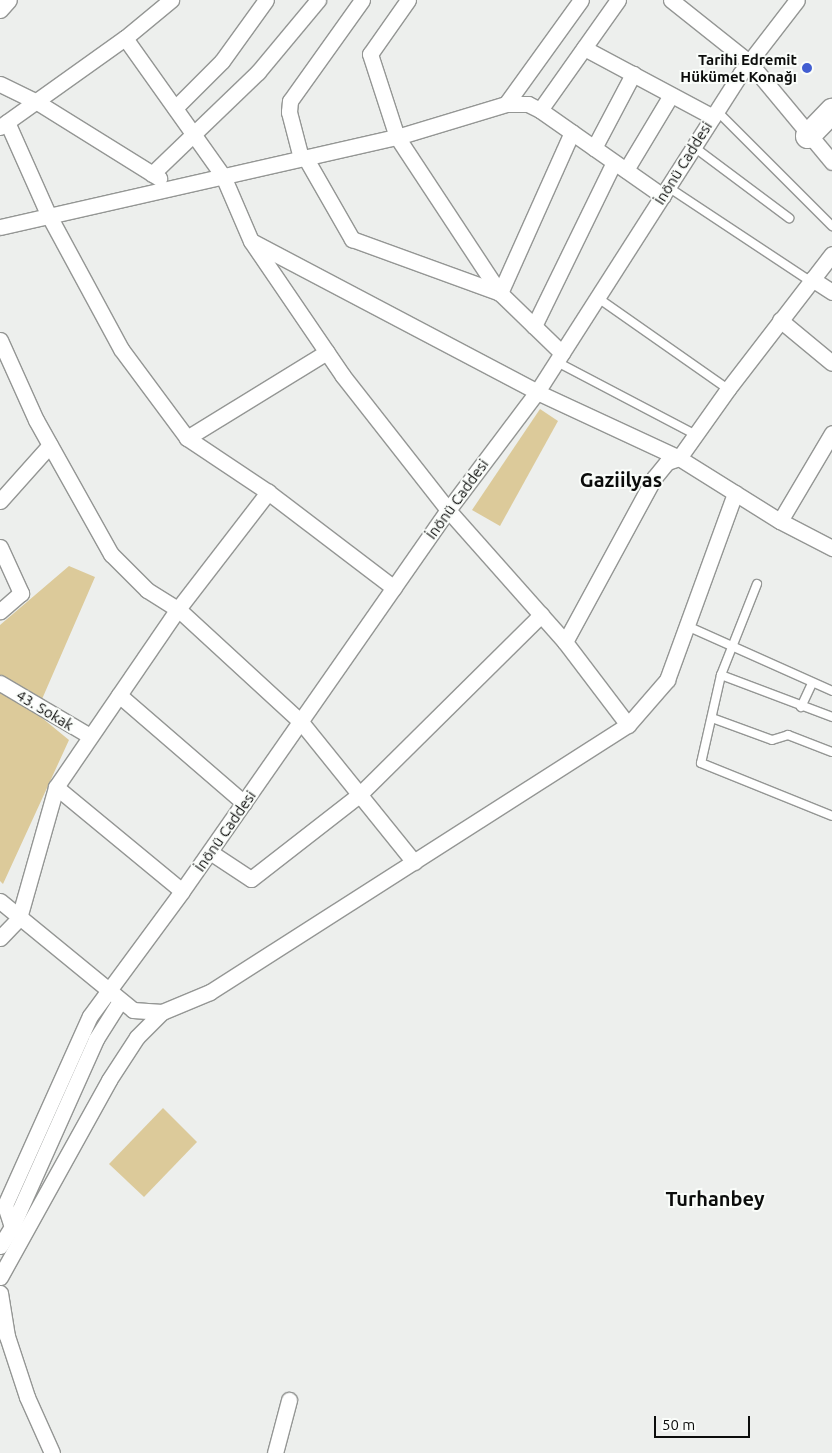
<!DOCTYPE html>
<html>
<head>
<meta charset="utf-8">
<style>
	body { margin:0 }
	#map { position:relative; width:832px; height:1453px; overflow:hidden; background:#edefed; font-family:Ubuntu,sans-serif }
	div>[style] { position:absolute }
	.green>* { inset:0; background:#dcca9a }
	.roads { filter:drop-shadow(1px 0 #949694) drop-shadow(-1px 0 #949694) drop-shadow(0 1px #949694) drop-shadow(0 -1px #949694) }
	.lane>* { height:8px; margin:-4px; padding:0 4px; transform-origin:4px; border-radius:4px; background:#fff }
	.street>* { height:15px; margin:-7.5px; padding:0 7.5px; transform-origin:7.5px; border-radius:7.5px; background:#fff }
	.primary>* { height:24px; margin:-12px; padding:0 12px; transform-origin:12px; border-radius:12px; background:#fff }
	.dots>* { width:14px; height:14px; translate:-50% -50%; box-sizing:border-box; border:2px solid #fafdfa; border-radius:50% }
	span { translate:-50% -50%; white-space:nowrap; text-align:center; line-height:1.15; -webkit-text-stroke:4px #fafdfa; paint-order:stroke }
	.poi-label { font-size:15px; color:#0b0c0b; font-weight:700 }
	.right { translate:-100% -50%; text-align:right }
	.street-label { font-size:15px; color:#0b0c0b }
	.district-label { font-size:20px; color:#0b0c0b; font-weight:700 }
	.scale { position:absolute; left:654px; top:1416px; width:96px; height:22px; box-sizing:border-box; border:2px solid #0b0c0b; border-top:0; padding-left:6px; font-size:15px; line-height:18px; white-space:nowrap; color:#0b0c0b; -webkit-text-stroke:4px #fafdfa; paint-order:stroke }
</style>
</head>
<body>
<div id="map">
	<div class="green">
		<div style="clip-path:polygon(540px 409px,558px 421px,500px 526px,472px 510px)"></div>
		<div style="clip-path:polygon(69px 566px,95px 577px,36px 713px,69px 740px,3px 884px,0 881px,0 625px)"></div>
		<div style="clip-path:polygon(163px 1108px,197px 1142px,144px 1197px,109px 1164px)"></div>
	</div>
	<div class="roads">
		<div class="lane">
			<div style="left:717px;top:111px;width:163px;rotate:45deg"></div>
			<div style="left:694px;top:147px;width:119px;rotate:36.8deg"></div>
			<div style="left:668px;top:187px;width:170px;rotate:33.5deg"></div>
			<div style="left:598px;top:298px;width:159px;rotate:35deg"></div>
			<div style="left:557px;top:362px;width:155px;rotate:27.7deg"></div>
			<div style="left:757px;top:584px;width:98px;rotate:111.6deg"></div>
			<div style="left:721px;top:675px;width:90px;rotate:102.8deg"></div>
			<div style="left:701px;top:763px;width:141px;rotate:22deg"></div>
			<div style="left:687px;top:626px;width:159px;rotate:24.1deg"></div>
			<div style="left:721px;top:675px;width:119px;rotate:20.7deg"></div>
			<div style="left:801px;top:707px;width:26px;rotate:-65deg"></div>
			<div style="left:712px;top:718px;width:64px;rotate:20.1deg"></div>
			<div style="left:772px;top:740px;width:17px;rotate:-17deg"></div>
			<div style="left:788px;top:735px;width:47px;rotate:21.1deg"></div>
		</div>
		<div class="street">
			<div style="left:408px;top:0;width:66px;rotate:125.1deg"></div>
			<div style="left:370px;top:54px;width:87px;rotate:72deg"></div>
			<div style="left:397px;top:137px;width:187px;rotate:56.6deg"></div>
			<div style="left:500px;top:293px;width:86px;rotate:44.1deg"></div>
			<div style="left:671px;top:0;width:100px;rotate:38.5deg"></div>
			<div style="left:749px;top:62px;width:130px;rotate:50.3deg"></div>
			<div style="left:0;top:10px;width:13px;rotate:-48deg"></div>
			<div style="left:125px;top:38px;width:169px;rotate:54.6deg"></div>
			<div style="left:223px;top:176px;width:71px;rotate:66.7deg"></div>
			<div style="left:251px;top:241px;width:163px;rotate:55.7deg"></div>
			<div style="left:343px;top:376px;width:170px;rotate:51.9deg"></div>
			<div style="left:448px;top:510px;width:176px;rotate:48.4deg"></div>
			<div style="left:565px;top:642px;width:104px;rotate:52.8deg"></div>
			<div style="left:584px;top:48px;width:146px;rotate:28.1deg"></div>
			<div style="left:0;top:84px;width:41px;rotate:25.9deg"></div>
			<div style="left:37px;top:102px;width:144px;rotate:31.9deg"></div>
			<div style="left:506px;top:104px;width:128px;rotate:-54.2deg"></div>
			<div style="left:175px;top:108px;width:66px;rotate:-45deg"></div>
			<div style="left:222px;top:61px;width:75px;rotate:-54.2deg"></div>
			<div style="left:540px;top:110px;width:135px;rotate:-54.7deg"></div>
			<div style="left:7px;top:122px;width:101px;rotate:66deg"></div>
			<div style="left:48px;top:214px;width:153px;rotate:61.6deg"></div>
			<div style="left:121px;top:349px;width:111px;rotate:53.4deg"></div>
			<div style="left:187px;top:438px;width:97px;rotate:33.7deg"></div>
			<div style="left:268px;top:492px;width:158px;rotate:37.3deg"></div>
			<div style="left:0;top:127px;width:153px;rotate:-35.5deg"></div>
			<div style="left:125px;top:38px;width:60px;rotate:-39.6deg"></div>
			<div style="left:594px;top:148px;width:84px;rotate:-62.2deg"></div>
			<div style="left:305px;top:157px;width:95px;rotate:60.2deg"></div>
			<div style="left:352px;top:239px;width:158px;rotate:20deg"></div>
			<div style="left:500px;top:293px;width:176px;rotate:-65.9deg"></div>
			<div style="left:301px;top:158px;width:48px;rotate:-104.6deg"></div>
			<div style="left:289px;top:112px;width:11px;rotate:-85deg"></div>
			<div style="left:290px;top:101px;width:124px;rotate:-54.5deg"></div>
			<div style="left:626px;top:170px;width:87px;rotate:-59deg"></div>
			<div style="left:152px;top:174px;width:147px;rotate:-43.9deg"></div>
			<div style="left:258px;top:72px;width:94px;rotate:-50.2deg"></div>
			<div style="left:0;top:227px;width:407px;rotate:-12.8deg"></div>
			<div style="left:397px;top:137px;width:114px;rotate:-16.8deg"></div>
			<div style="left:506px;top:104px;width:22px"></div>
			<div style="left:528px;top:104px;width:13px;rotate:27deg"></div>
			<div style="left:540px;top:110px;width:150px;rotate:35deg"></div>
			<div style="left:253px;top:242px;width:321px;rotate:27.8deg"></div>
			<div style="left:537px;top:392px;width:157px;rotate:24.9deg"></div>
			<div style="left:679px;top:458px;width:119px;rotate:32deg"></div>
			<div style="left:780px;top:521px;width:59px;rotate:27.4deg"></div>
			<div style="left:812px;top:279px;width:24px;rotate:33deg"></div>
			<div style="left:780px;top:320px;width:67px;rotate:39.6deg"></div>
			<div style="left:534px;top:326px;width:182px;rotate:-64deg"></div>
			<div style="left:0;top:340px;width:88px;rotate:65.8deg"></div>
			<div style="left:36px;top:420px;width:154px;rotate:60.8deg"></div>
			<div style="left:111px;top:554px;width:51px;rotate:45deg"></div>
			<div style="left:147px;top:590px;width:36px;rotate:32deg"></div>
			<div style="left:178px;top:609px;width:167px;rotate:42.6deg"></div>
			<div style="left:301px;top:722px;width:180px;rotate:51.1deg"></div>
			<div style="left:187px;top:438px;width:164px;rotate:-31.6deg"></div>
			<div style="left:0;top:501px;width:75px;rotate:-48.2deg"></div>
			<div style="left:780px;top:521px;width:102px;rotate:-59.4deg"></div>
			<div style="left:0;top:547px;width:51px;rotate:65.5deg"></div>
			<div style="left:21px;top:593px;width:28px;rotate:139deg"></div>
			<div style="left:565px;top:642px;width:187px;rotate:-61.5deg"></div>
			<div style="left:654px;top:478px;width:21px;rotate:-51deg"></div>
			<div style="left:667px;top:462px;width:13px;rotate:-18deg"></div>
			<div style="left:679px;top:458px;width:85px;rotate:-54.6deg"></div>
			<div style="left:728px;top:389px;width:170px;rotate:-52.4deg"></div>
			<div style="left:0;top:683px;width:104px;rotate:30.5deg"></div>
			<div style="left:119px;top:695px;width:165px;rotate:40.8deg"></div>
			<div style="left:56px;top:787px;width:163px;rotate:39.5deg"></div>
			<div style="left:210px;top:852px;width:49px;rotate:33.4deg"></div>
			<div style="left:251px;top:879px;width:138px;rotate:-37.9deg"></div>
			<div style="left:360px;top:794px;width:255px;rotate:-44.7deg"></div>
			<div style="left:0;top:901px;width:172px;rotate:39.3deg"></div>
			<div style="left:133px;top:1010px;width:29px;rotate:4deg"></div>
			<div style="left:162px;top:1012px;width:52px;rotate:-22.6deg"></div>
			<div style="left:210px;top:992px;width:496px;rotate:-32.6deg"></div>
			<div style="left:628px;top:725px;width:60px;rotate:-49.1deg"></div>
			<div style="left:667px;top:680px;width:199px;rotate:-70deg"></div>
			<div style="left:0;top:938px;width:28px;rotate:-46deg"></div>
			<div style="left:19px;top:918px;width:136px;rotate:-74.2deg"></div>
			<div style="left:56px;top:787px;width:216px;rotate:-55.6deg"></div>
			<div style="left:178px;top:609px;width:148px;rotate:-52.4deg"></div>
			<div style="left:12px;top:1227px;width:23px;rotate:-108deg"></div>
			<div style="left:5px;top:1205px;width:207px;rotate:-65.8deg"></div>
			<div style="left:90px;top:1016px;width:155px;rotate:-53.6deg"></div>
			<div style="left:182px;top:891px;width:465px;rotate:-55.1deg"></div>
			<div style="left:448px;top:510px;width:148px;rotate:-53deg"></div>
			<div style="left:537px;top:392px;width:377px;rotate:-57.4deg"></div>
			<div style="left:740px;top:74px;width:93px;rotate:-52.4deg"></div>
			<div style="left:0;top:1246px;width:22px;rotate:-58deg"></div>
			<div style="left:12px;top:1227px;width:206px;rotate:-65.9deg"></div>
			<div style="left:96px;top:1039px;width:45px;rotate:-57.7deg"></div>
			<div style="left:0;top:1277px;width:225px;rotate:-61deg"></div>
			<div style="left:109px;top:1080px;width:51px;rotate:-56.9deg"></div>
			<div style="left:137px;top:1037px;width:35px;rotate:-45deg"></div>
			<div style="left:0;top:1293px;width:44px;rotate:80.8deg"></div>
			<div style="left:7px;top:1336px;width:64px;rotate:71.8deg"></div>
			<div style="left:27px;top:1397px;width:61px;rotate:65.9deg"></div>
			<div style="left:275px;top:1453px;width:55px;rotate:-75.2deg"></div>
		</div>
		<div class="primary">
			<div style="left:808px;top:136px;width:35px;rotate:-46deg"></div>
		</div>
	</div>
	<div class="dots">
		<div style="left:807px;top:68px;background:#425ed1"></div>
	</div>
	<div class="poi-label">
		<span class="right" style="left:797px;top:68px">Tarihi Edremit<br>Hükümet Konağı</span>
	</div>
	<div class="street-label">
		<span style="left:683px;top:163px;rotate:-58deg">İnönü Caddesi</span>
		<span style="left:457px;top:499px;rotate:-54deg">İnönü Caddesi</span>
		<span style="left:45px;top:710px;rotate:31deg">43. Sokak</span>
		<span style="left:225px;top:831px;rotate:-55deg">İnönü Caddesi</span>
	</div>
	<div class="district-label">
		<span style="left:621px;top:479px">Gaziilyas</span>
		<span style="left:715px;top:1198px">Turhanbey</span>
	</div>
	<div class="scale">50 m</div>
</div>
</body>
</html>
